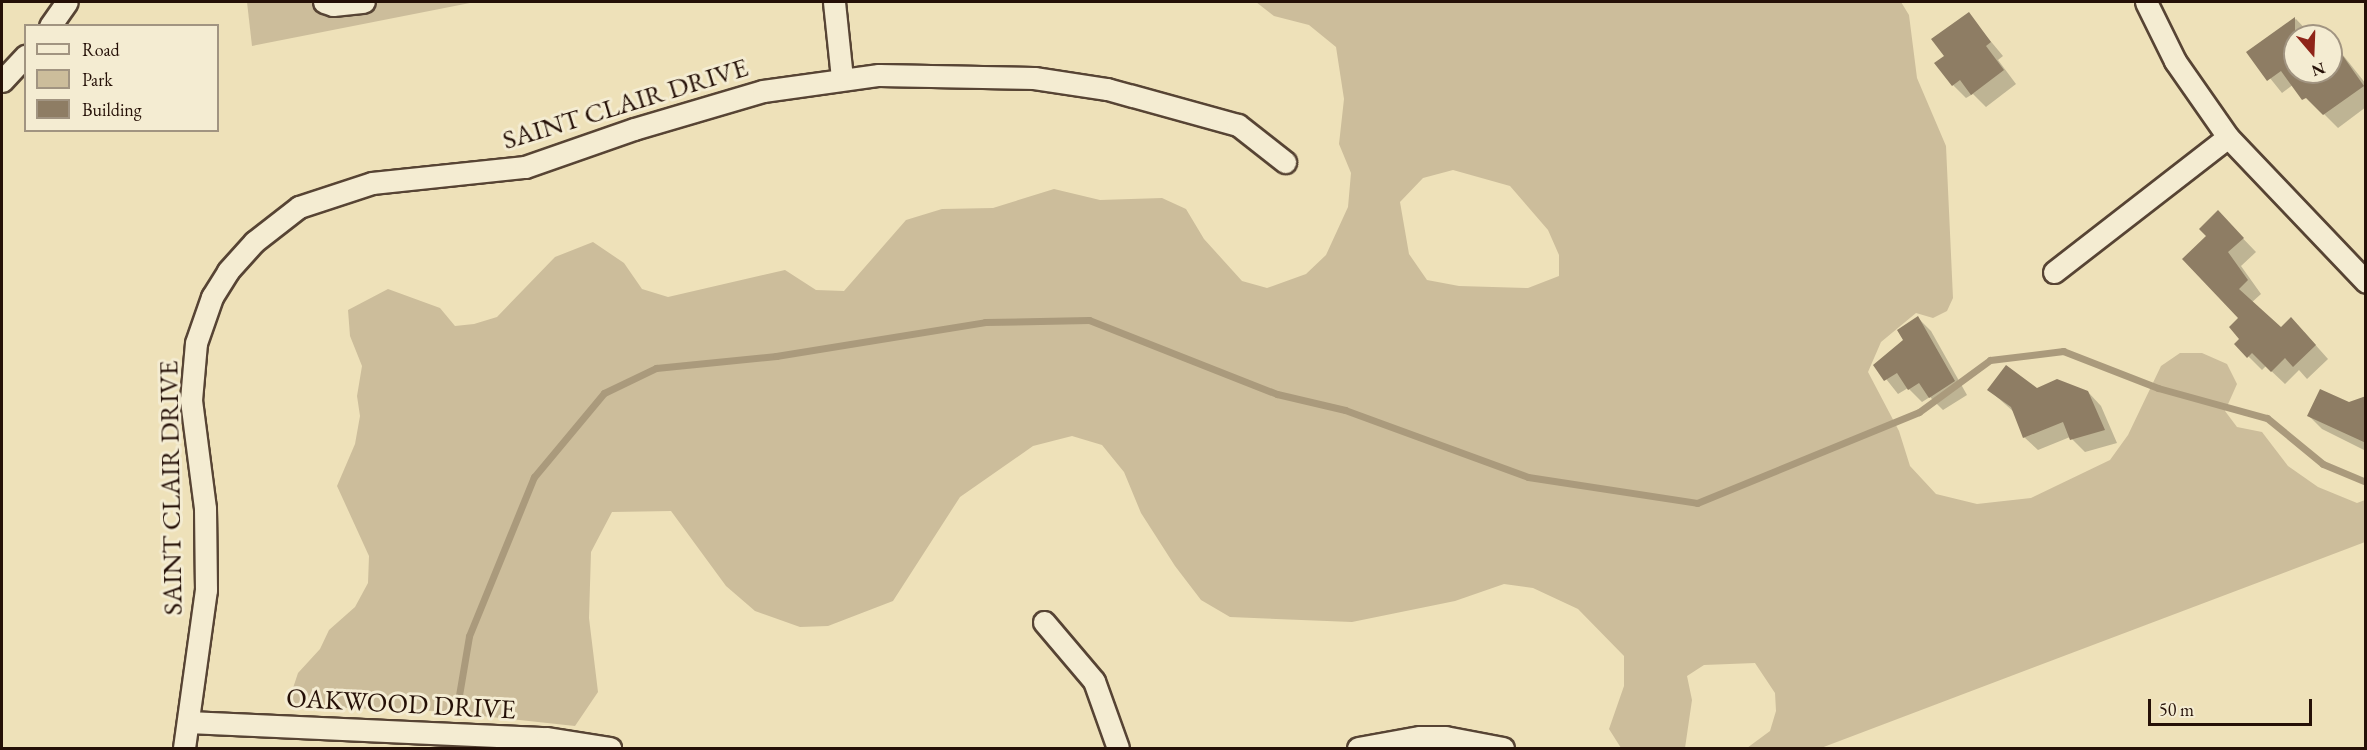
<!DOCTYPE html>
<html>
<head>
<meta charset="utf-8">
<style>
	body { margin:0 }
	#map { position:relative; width:2367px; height:750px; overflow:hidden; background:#eee1b9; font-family:"EB Garamond",serif }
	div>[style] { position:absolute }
	.green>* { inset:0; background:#ccbd9b }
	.shadow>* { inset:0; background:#0003 }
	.stream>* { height:7px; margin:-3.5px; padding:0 3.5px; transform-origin:3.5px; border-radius:3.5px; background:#aa9a7c }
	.building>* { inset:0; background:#8e7d64 }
	.roads { filter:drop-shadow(2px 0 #574434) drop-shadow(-2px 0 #574434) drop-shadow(0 2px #574434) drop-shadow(0 -2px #574434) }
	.minor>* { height:21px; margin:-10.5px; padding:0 10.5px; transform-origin:10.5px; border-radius:10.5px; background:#f4ecd2 }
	span { translate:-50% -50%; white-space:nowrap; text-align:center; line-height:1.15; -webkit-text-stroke:6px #f4ecd2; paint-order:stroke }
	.street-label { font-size:27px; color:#251007 }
	.frame { position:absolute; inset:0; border:3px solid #251007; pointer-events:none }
	.legend { position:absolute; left:24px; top:24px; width:195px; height:108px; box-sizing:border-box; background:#f4ecd2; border:2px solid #a19481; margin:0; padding:8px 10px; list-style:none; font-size:18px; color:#251007 }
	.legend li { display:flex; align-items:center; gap:12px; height:30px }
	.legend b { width:30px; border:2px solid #a19481 }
	.north { position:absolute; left:2283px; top:24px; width:60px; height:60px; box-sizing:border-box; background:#f4ecd2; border:2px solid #a19481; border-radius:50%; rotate:161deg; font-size:16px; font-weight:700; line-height:24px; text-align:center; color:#251007 }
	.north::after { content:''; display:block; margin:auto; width:21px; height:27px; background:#8f2418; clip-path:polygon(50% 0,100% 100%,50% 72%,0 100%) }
	.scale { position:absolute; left:2148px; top:699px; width:164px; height:27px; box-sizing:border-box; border:3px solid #251007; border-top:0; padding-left:8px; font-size:18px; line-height:21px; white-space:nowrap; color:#251007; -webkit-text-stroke:4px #f4ecd2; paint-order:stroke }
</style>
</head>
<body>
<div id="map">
	<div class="green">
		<div style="clip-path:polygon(247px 2px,475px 2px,252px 46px)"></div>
		<div style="clip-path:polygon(evenodd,1256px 2px,1901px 2px,1909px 15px,1917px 78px,1946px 146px,1953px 298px,1947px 311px,1933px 318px,1916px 313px,1881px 342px,1868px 372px,1899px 431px,1910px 466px,1936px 494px,1977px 504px,2031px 498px,2110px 460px,2128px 435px,2161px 366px,2180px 353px,2202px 353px,2227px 364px,2237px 384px,2225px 411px,2237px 427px,2262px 432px,2288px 466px,2318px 487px,2357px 503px,2365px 500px,2365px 542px,1821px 748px,1747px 748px,1770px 731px,1776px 711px,1775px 693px,1755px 663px,1704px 665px,1687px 676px,1692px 700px,1685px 748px,1621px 748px,1609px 729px,1624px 686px,1624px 656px,1578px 609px,1533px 588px,1504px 584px,1455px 601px,1352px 622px,1230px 617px,1201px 600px,1175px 566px,1141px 513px,1124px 472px,1102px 445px,1072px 436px,1033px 446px,960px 497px,893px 601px,828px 626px,800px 627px,755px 611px,726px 586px,671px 511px,612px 512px,591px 552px,589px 618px,598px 692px,575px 726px,435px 711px,287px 706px,298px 673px,320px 649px,329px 630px,355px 607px,368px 583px,369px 556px,337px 486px,355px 444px,360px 416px,357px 396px,362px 366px,350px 336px,348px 310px,388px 289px,440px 308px,455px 326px,474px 324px,497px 317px,555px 257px,593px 242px,624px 263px,642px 289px,668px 297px,785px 270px,816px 290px,844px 291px,906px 220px,942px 209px,993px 208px,1054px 189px,1100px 200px,1162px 198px,1186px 209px,1204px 239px,1242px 281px,1267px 288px,1306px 274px,1326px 255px,1348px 207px,1351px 173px,1339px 144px,1344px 99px,1336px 47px,1309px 25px,1274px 16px,1256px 2px,1453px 170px,1510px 186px,1548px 230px,1559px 255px,1559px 276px,1528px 288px,1459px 286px,1427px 280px,1409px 254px,1400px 202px,1423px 178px,1453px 170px)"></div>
	</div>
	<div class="shadow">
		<div style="clip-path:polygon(1968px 14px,2003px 56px,1998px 60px,2016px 84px,1986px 107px,1973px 94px,1966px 98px,1953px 85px,1946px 56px)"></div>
		<div style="clip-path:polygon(2296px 19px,2312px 36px,2295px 36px,2295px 72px,2331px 72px,2331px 40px,2366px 84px,2366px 107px,2338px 128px,2294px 84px,2282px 93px,2249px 52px)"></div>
		<div style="clip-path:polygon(2231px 226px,2256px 252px,2241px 266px,2261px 294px,2251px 303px,2281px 329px,2304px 332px,2328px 359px,2307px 379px,2299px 370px,2285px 384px,2266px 366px,2262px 370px,2236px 344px,2242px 339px,2240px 318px,2184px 259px)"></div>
		<div style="clip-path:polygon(1918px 318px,1931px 331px,1967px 395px,1943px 410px,1930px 397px,1922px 402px,1908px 388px,1898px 394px,1875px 365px,1905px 341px)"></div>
		<div style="clip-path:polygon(1989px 390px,2088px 392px,2101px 406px,2117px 443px,2085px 452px,2070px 437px,2038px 450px,2024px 437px,2014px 412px)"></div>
		<div style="clip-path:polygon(2366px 398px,2366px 451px,2322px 429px,2309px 416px)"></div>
	</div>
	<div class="stream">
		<div style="left:456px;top:713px;width:78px;rotate:-80.4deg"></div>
		<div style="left:469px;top:636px;width:172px;rotate:-67.8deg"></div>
		<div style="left:534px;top:477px;width:109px;rotate:-50.2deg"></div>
		<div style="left:604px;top:393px;width:58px;rotate:-25.7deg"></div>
		<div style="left:656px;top:368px;width:121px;rotate:-5.7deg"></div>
		<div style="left:776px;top:356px;width:212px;rotate:-9.2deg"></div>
		<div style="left:985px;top:322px;width:104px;rotate:-1.1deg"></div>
		<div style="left:1089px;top:320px;width:202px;rotate:21.5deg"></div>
		<div style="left:1277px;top:394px;width:70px;rotate:13.2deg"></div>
		<div style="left:1345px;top:410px;width:195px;rotate:20.1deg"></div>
		<div style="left:1528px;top:477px;width:171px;rotate:8.7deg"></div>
		<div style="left:1697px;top:503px;width:240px;rotate:-22.3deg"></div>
		<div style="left:1919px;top:412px;width:88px;rotate:-36.2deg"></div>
		<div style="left:1990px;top:360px;width:74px;rotate:-7deg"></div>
		<div style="left:2063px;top:351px;width:102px;rotate:21.3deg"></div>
		<div style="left:2158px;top:388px;width:113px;rotate:15.4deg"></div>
		<div style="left:2267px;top:418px;width:72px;rotate:39.4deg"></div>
		<div style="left:2323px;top:464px;width:47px;rotate:22.7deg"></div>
	</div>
	<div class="building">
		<div style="clip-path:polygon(1969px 12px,1991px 42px,1986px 46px,2004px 70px,1971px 95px,1960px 80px,1952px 86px,1934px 63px,1944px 56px,1931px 39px)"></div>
		<div style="clip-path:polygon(2295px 17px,2295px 72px,2331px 72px,2331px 39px,2364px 86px,2323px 115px,2306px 98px,2302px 100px,2281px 71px,2267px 81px,2246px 52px)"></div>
		<div style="clip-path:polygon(2218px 210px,2244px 238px,2228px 252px,2248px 280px,2239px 289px,2281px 327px,2291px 317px,2316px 345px,2293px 367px,2285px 358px,2271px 372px,2252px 353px,2247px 358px,2234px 344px,2239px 339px,2229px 327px,2238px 318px,2182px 259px,2206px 236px,2199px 229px)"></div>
		<div style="clip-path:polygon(1918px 316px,1955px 381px,1929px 398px,1919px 383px,1908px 390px,1897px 373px,1884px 381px,1873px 365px,1903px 340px,1897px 330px)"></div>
		<div style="clip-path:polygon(2006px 365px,2037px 388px,2057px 379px,2088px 391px,2105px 430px,2070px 440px,2063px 422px,2023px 438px,2011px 407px,1987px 390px)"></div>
		<div style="clip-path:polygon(2320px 389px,2349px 402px,2366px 396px,2366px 443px,2307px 416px)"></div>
	</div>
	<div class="roads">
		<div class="minor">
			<div style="left:324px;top:2px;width:9px;rotate:18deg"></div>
			<div style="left:333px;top:5px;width:31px;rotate:-6deg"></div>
			<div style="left:834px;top:2px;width:76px;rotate:84deg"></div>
			<div style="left:2146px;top:2px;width:66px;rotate:63.8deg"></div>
			<div style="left:2175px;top:61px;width:93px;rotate:55.1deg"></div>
			<div style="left:2228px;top:137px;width:200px;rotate:46.4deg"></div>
			<div style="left:50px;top:26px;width:29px;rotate:-55deg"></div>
			<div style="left:2px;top:81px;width:35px;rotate:-47deg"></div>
			<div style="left:2054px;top:272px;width:220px;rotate:-37.8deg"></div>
			<div style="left:1044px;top:622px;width:77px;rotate:49.7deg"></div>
			<div style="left:1094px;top:681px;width:71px;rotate:70.3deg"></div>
			<div style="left:188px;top:722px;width:359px;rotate:2.6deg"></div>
			<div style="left:547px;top:738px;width:64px;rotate:9deg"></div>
			<div style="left:184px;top:748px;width:160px;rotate:-82.1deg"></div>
			<div style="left:206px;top:590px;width:82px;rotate:-90.7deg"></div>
			<div style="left:205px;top:508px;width:109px;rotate:-97.4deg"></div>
			<div style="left:191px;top:400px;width:57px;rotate:-85deg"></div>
			<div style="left:196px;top:343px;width:49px;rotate:-70.8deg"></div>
			<div style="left:212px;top:297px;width:31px;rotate:-58deg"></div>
			<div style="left:228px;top:271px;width:39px;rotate:-48deg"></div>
			<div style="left:254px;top:242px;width:57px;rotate:-37.9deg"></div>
			<div style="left:299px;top:207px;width:77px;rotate:-18.2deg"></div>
			<div style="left:372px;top:183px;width:154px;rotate:-6deg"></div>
			<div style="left:525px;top:167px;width:115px;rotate:-19.2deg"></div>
			<div style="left:634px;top:129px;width:134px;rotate:-16.4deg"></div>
			<div style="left:763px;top:91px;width:117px;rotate:-7.9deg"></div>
			<div style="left:879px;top:75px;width:155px;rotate:1.1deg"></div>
			<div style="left:1034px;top:78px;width:74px;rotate:8.6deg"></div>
			<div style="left:1107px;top:89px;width:136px;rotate:15.4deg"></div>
			<div style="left:1238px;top:125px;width:60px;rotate:38.2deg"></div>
			<div style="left:1358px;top:748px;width:63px;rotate:-10.1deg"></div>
			<div style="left:1420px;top:737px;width:25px"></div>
			<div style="left:1445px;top:737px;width:59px;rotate:10.7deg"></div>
		</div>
	</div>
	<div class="street-label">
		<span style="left:625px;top:103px;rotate:-17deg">SAINT CLAIR DRIVE</span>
		<span style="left:170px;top:488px;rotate:-91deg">SAINT CLAIR DRIVE</span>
		<span style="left:401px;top:703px;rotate:3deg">OAKWOOD DRIVE</span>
	</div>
	<div class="frame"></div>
	<ul class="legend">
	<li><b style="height:8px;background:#f4ecd2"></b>Road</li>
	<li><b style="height:16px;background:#ccbd9b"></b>Park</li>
	<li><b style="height:16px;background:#8e7d64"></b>Building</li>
	</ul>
	<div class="north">N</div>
	<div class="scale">50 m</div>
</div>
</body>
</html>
